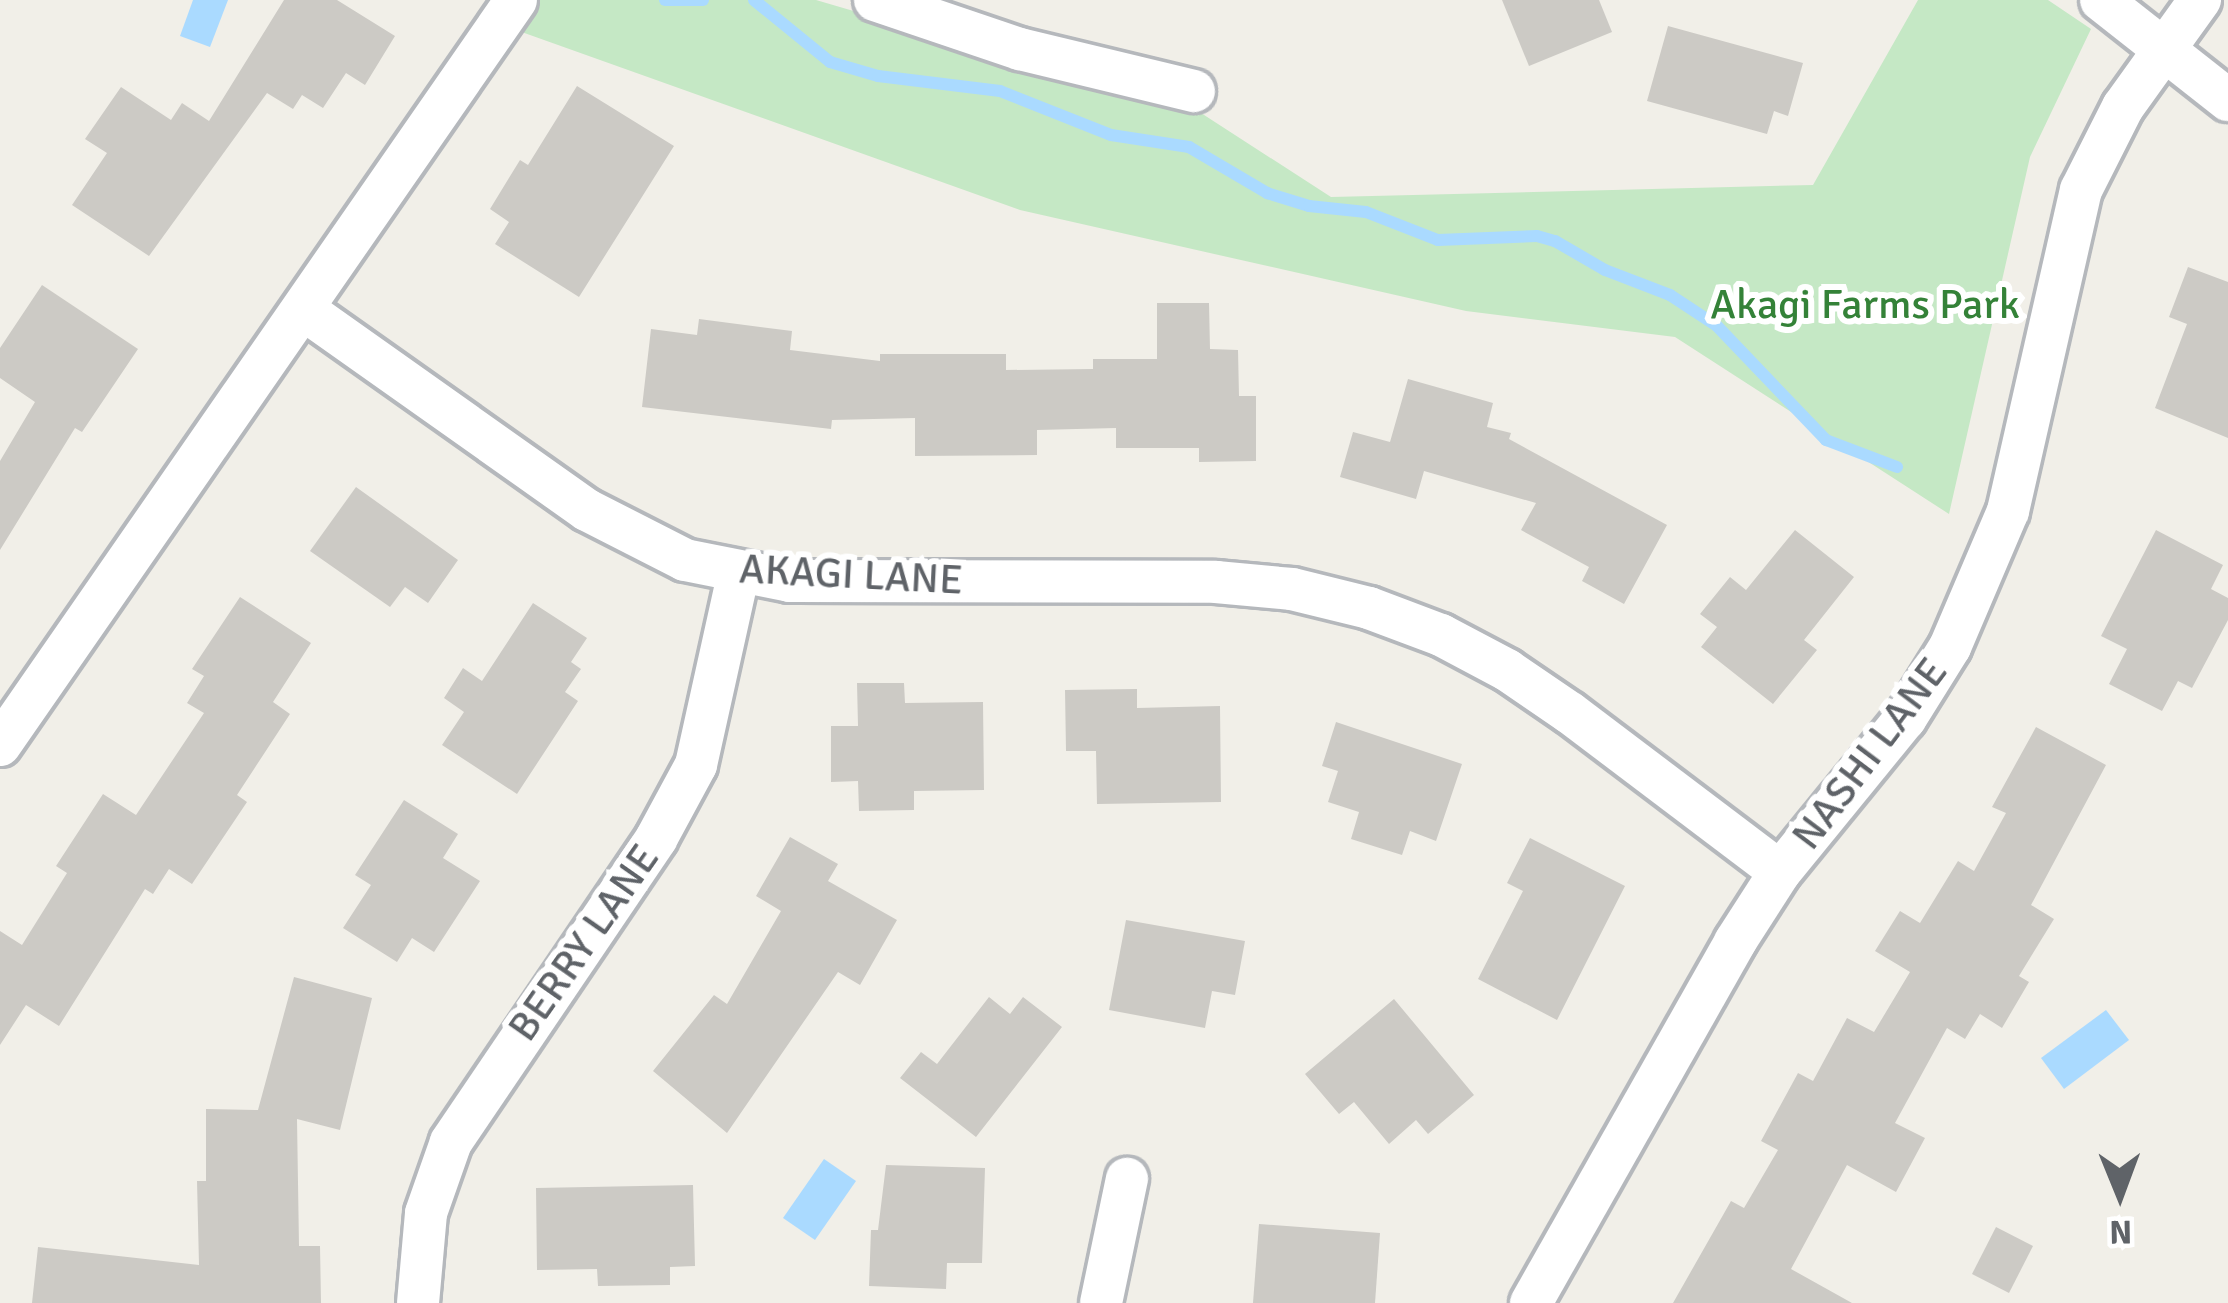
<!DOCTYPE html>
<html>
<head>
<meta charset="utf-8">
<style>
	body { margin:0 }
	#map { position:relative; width:2228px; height:1303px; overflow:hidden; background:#f1efe8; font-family:Signika,sans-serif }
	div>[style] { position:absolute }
	.green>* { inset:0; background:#c5e8c5 }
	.water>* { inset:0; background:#aadaff }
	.stream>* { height:12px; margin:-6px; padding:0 6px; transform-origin:6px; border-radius:6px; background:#aadaff }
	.building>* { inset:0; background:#cccac5 }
	.roads { filter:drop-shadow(3px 0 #b5b8bc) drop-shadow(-3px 0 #b5b8bc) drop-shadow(0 3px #b5b8bc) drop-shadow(0 -3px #b5b8bc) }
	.minor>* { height:42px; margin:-21px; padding:0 21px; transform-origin:21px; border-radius:21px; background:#fff }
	span { translate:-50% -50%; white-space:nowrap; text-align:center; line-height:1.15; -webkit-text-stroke:12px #fff; paint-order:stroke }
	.park-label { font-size:42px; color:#348238 }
	.street-label { font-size:42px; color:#5f6368 }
	.north { position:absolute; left:2060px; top:1135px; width:120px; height:120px; -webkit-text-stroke:9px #fff; paint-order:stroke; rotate:179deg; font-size:33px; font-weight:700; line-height:48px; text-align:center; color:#5f6368 }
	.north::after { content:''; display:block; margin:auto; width:42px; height:54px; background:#5f6368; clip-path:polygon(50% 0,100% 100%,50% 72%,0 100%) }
</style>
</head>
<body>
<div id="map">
	<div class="green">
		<div style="clip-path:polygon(538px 0,816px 0,1201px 113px,1331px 197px,1813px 185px,1918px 0,2048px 0,2091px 29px,2030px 157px,1949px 514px,1675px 337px,1466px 311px,1020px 210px,516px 30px)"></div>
	</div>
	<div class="water">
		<div style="clip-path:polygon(193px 0,228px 0,210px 47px,180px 36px)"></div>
		<div style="clip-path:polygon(2106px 1010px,2129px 1040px,2064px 1089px,2041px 1058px)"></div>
		<div style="clip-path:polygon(824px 1159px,856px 1181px,815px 1240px,783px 1218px)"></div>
	</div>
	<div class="stream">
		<div style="left:665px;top:0;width:38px"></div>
		<div style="left:754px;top:0;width:98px;rotate:39.2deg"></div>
		<div style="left:830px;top:62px;width:50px;rotate:16.3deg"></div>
		<div style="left:878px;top:76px;width:123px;rotate:7deg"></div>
		<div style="left:1000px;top:91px;width:119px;rotate:21.6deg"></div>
		<div style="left:1111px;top:135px;width:79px;rotate:8.7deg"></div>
		<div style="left:1189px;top:147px;width:91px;rotate:30.5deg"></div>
		<div style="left:1267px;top:193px;width:44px;rotate:17.2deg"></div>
		<div style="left:1309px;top:206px;width:57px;rotate:6deg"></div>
		<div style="left:1366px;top:212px;width:77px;rotate:21.3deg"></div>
		<div style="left:1438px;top:240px;width:99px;rotate:-2.3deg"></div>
		<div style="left:1537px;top:236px;width:19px;rotate:16deg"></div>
		<div style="left:1555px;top:241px;width:58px;rotate:30.1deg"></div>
		<div style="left:1605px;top:270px;width:70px;rotate:21deg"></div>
		<div style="left:1670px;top:295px;width:56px;rotate:33.4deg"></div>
		<div style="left:1717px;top:326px;width:158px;rotate:46.3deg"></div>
		<div style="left:1826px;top:440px;width:76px;rotate:20.8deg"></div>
	</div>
	<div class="building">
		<div style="clip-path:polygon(284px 0,337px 0,395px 36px,365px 85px,346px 73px,323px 108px,302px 95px,293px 109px,267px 93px,149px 256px,72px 205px,107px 153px,85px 139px,121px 87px,171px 120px,182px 103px,209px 121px)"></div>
		<div style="clip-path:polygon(1502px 0,1599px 0,1612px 32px,1529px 66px)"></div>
		<div style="clip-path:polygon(1668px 26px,1803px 63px,1788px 116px,1774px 111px,1767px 134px,1647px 101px)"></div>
		<div style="clip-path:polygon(577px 86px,674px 146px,579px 297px,495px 244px,509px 222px,490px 209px,520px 160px,528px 165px)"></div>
		<div style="clip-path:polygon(2188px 267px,2228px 282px,2228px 438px,2155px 408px,2187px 324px,2169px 317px)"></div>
		<div style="clip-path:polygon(42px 285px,138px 349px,82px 432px,75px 428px,0 550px,0 461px,35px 402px,0 378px,0 348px)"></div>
		<div style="clip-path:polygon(1157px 303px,1209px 303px,1210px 349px,1238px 350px,1239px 396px,1256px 396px,1256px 461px,1199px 462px,1199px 448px,1116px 448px,1116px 428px,1037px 430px,1037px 455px,915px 456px,915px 418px,832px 420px,831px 429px,642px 407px,651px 329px,697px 335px,699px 319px,792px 331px,790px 350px,880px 361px,880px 354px,1006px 354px,1006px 370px,1093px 369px,1093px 359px,1157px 359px)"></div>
		<div style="clip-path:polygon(1408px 379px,1493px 403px,1487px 427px,1511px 433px,1509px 439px,1667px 525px,1624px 604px,1582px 581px,1589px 567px,1521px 530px,1536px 503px,1424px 471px,1416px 499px,1340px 477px,1353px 432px,1390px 442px)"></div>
		<div style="clip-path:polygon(356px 487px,458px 560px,428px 603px,405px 587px,390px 607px,310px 551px)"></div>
		<div style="clip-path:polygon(1795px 530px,1854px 577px,1804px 640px,1817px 650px,1773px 704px,1701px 647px,1717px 627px,1700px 614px,1730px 577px,1746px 590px)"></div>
		<div style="clip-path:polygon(2156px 530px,2223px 565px,2211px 589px,2228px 598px,2228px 620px,2192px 688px,2178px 681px,2162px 711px,2109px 684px,2127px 649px,2101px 636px)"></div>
		<div style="clip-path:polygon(240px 597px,311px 643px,273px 702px,290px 714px,237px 795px,247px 802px,192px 884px,169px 869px,153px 894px,145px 889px,59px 1026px,26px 1005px,0 1045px,0 931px,22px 945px,67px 873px,56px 866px,103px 794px,136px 815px,204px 713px,187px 703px,204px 676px,192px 669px)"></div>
		<div style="clip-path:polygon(533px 603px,587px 638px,571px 662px,581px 669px,565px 692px,578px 701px,517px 794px,442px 745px,464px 712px,444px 698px,463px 668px,482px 681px)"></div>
		<div style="clip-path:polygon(857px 683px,904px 683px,905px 703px,983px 702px,984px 790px,914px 791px,914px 810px,859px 811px,858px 781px,831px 782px,831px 726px,858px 726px)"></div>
		<div style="clip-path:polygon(1137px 689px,1137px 708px,1220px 706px,1221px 802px,1097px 804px,1096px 751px,1066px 751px,1065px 690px)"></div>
		<div style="clip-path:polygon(1336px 722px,1462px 764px,1436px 841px,1410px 831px,1402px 855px,1351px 839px,1359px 812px,1328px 802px,1338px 771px,1322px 766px)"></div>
		<div style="clip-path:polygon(2036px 727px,2106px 765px,2031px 905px,2054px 919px,2019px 976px,2029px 982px,2002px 1028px,1980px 1014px,1965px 1039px,1947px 1028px,1895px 1123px,1925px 1138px,1896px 1192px,1847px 1165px,1791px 1269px,1852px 1303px,1673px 1303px,1731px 1201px,1744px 1208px,1778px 1150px,1761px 1141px,1798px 1073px,1813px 1081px,1847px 1018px,1874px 1032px,1910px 972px,1875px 951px,1900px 911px,1920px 923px,1958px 861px,1974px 871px,2006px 813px,1992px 807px)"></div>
		<div style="clip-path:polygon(404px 800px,458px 834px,443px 858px,480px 881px,434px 952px,412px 938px,397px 962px,343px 928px,371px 885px,355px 875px)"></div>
		<div style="clip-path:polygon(790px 837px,838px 864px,828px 881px,897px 920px,860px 985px,838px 972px,727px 1133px,653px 1071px,714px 995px,727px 1004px,781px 911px,756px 896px)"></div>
		<div style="clip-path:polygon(1530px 838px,1625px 886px,1557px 1020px,1478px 979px,1523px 891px,1507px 883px)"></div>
		<div style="clip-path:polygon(1126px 920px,1245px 941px,1235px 995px,1212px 991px,1205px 1028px,1109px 1010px)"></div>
		<div style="clip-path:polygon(294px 977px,372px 998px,340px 1130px,297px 1119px,299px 1246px,320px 1246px,321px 1303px,32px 1303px,38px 1247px,199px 1265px,197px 1181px,206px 1181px,206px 1109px,258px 1110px)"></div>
		<div style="clip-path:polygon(989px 997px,1010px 1014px,1023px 997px,1062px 1027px,976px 1137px,900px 1078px,921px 1052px,937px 1064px)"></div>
		<div style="clip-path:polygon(1394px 999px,1474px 1095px,1428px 1134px,1416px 1120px,1389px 1144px,1354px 1102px,1339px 1114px,1305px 1074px)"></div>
		<div style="clip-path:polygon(886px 1165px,985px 1168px,982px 1263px,947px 1263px,946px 1289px,869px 1286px,871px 1230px,878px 1230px)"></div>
		<div style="clip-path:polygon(693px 1185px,695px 1266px,670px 1267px,670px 1285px,598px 1286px,597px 1269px,537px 1270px,536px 1188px)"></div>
		<div style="clip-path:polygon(1259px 1224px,1380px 1233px,1375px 1303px,1253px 1303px)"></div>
		<div style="clip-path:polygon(1996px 1227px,2033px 1246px,2009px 1293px,1972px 1274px)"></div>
	</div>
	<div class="roads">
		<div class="minor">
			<div style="left:875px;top:0;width:153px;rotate:18.7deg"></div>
			<div style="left:1020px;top:49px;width:179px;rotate:13.6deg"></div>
			<div style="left:2101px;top:0;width:162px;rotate:38.2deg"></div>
			<div style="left:303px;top:309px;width:348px;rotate:35.3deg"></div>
			<div style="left:587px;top:510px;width:110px;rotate:27deg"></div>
			<div style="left:685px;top:560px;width:107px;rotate:11.3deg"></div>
			<div style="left:790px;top:581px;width:426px;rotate:0.1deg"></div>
			<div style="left:1216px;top:582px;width:76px;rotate:5.3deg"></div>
			<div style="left:1292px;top:589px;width:79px;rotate:13.9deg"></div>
			<div style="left:1369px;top:608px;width:77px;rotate:20.6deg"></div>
			<div style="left:1441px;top:635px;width:75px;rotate:27.9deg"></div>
			<div style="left:1507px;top:670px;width:76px;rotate:34.3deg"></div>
			<div style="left:1570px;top:713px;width:263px;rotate:37.1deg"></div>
			<div style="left:0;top:745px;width:906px;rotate:-55.29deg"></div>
			<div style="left:418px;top:1303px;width:90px;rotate:-84.9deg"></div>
			<div style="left:426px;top:1213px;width:75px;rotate:-70.6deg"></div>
			<div style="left:451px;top:1142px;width:366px;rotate:-55.9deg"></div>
			<div style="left:656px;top:839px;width:84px;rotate:-61.6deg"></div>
			<div style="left:696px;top:765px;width:195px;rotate:-77.5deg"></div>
			<div style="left:1101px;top:1303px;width:127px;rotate:-78.2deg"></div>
			<div style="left:1531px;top:1303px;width:415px;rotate:-60.5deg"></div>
			<div style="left:1735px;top:942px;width:83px;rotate:-57.3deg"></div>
			<div style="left:1780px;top:872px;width:198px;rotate:-50.8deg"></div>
			<div style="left:1905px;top:719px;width:85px;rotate:-58deg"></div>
			<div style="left:1950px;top:647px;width:148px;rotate:-66.9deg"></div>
			<div style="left:2008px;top:511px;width:329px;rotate:-77.2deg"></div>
			<div style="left:2081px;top:190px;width:93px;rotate:-63.2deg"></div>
			<div style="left:2123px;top:107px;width:132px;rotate:-54.3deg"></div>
		</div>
	</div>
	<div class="park-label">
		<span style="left:1865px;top:305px">Akagi Farms Park</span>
	</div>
	<div class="street-label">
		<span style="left:851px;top:575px;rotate:3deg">AKAGI LANE</span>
		<span style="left:1870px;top:754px;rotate:-53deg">NASHI LANE</span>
		<span style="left:584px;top:943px;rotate:-55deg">BERRY LANE</span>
	</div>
	<div class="north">N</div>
</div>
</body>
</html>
